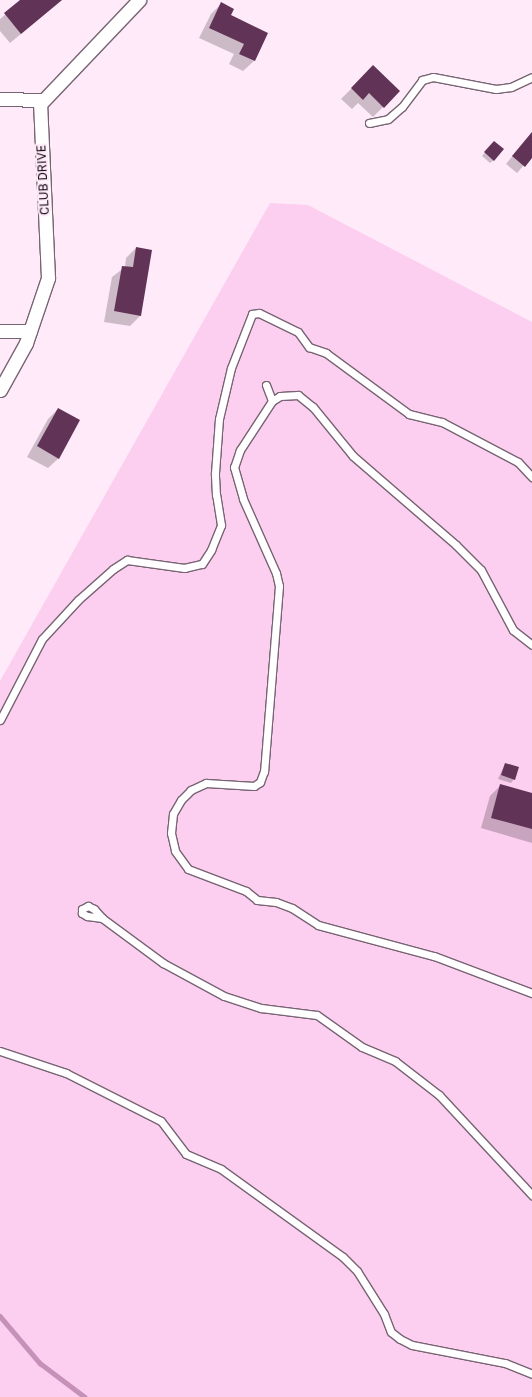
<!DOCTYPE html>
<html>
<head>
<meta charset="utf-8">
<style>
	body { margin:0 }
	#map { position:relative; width:532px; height:1397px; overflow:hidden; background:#ffeaf9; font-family:"Golos Text",sans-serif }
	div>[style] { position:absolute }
	.green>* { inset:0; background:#fcceef }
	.shadow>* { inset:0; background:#0003 }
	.stream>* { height:4.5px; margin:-2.25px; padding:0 2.25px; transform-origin:2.25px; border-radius:2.25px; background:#c691b8 }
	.building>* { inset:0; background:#613457 }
	.roads { filter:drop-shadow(1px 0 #776472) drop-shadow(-1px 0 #776472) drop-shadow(0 1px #776472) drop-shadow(0 -1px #776472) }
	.lane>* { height:7px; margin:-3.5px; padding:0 3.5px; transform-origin:3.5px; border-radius:3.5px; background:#fff }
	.street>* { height:13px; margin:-6.5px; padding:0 6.5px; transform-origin:6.5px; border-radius:6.5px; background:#fff }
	span { translate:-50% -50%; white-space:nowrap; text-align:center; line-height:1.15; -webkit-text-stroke:4px #ffeaf9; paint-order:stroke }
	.street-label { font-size:12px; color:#130d12 }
</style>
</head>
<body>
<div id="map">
	<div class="green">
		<div style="clip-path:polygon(270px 203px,308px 205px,532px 322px,532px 1397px,0 1397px,0 681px)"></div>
	</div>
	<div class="shadow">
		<div style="clip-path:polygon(22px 0,62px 0,10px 43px,0 31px,0 19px)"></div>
		<div style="clip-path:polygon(221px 4px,230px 15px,267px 33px,254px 61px,243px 71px,229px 64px,234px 54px,199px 38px,211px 14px)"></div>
		<div style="clip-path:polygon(373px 67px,399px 91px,373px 117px,358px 103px,352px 109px,341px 99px)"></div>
		<div style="clip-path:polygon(532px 132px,532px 156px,517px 173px,506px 164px)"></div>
		<div style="clip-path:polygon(491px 145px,494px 160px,490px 163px,482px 156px)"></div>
		<div style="clip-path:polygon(136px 248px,151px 251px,140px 316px,130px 326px,104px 322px,112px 277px,125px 267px,126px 258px)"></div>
		<div style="clip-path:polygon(58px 409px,59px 458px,48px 468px,27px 457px,48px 419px)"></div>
		<div style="clip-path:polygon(505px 764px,514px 779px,511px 783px,498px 779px)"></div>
		<div style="clip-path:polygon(501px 785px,532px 794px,532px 843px,481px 828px,490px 796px)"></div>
	</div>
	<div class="stream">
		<div style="left:0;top:1316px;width:62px;rotate:49.6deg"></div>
		<div style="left:40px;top:1363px;width:56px;rotate:37.1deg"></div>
	</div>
	<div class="building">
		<div style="clip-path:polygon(20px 0,62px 0,21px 34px,4px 13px)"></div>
		<div style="clip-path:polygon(221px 2px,234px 9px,231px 15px,268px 33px,255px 61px,239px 54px,244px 44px,209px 28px)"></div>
		<div style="clip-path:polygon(373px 65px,400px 91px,384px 108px,369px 93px,363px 100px,351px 88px)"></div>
		<div style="clip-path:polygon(532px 132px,532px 158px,525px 167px,512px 156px)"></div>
		<div style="clip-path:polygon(494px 141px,504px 149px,494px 161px,484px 152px)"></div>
		<div style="clip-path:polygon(136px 247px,152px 250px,141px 316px,114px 311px,122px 266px,133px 267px)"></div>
		<div style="clip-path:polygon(58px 408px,80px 420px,59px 459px,37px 446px)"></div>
		<div style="clip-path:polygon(505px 763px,519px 767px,515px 780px,501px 775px)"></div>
		<div style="clip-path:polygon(500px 784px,532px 793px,532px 829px,491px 818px)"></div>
	</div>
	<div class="roads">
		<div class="lane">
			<div style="left:369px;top:123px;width:19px;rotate:-12deg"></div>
			<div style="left:388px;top:119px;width:18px;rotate:-41deg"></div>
			<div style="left:402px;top:107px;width:34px;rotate:-53deg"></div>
			<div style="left:422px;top:80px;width:11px;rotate:-15deg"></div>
			<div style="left:433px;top:77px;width:64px;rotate:10.8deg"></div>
			<div style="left:496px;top:89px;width:15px;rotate:-8deg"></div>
			<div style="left:511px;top:87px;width:23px;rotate:-25deg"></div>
			<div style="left:266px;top:385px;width:17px;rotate:69deg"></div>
			<div style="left:272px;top:401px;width:9px;rotate:-32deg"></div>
			<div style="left:280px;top:396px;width:18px;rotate:-3deg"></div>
			<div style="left:298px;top:395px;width:19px;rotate:39deg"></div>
			<div style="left:313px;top:407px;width:63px;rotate:50.8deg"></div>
			<div style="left:353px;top:456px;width:136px;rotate:40.8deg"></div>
			<div style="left:456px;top:545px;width:35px;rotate:45deg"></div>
			<div style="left:481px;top:570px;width:68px;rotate:61.9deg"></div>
			<div style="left:513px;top:630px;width:24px;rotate:38deg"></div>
			<div style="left:272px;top:401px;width:59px;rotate:123.1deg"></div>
			<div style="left:240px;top:450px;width:18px;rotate:109deg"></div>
			<div style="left:234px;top:467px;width:33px;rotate:74deg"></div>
			<div style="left:243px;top:499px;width:81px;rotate:66deg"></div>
			<div style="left:276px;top:573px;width:13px;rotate:77deg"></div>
			<div style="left:279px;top:586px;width:186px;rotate:94.6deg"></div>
			<div style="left:264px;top:771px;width:12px;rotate:110deg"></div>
			<div style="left:260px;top:782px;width:7px;rotate:146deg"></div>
			<div style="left:254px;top:786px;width:48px;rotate:-176.4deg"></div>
			<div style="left:206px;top:783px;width:17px;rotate:155deg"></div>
			<div style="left:191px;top:790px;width:14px;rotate:135deg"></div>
			<div style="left:181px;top:800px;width:16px;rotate:120deg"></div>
			<div style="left:173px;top:814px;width:19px;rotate:96deg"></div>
			<div style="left:171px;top:833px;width:18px;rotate:77deg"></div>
			<div style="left:175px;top:851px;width:22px;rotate:54deg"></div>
			<div style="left:188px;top:869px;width:62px;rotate:20.8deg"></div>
			<div style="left:246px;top:891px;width:14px;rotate:39deg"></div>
			<div style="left:257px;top:900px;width:19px;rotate:6deg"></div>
			<div style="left:276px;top:902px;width:17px;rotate:21deg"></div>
			<div style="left:292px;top:908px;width:31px;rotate:33deg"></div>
			<div style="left:318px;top:925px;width:120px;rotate:15deg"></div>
			<div style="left:434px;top:956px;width:105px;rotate:20.7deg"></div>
			<div style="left:0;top:720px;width:91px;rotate:-62.6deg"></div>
			<div style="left:42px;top:639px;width:53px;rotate:-47.3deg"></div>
			<div style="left:78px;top:600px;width:47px;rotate:-41.5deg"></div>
			<div style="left:113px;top:569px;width:17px;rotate:-33deg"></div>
			<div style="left:127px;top:560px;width:58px;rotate:8deg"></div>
			<div style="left:184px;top:568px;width:18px;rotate:-13deg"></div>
			<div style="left:202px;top:564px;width:17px;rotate:-57deg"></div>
			<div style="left:211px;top:550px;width:27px;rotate:-68deg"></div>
			<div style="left:221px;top:525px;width:30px;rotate:-99deg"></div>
			<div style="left:216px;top:495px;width:22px;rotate:-93deg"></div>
			<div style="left:215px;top:473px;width:54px;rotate:-85.8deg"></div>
			<div style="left:219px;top:419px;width:52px;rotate:-76.8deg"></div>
			<div style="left:231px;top:368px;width:58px;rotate:-68.7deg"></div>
			<div style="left:252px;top:314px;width:7px;rotate:-8deg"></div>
			<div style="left:259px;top:313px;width:43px;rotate:26deg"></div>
			<div style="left:298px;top:332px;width:19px;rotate:54deg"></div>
			<div style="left:309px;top:347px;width:18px;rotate:19deg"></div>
			<div style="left:326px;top:353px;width:103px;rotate:36.3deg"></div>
			<div style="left:409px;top:414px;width:34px;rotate:14deg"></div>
			<div style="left:442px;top:422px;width:86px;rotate:27.8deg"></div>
			<div style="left:518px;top:462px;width:21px;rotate:47deg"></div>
			<div style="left:102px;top:918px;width:15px;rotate:-172deg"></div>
			<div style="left:87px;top:916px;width:6px;rotate:-149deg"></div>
			<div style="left:82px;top:913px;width:4px;rotate:-90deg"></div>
			<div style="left:82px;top:909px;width:7px;rotate:-27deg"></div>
			<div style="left:88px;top:906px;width:7px;rotate:27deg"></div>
			<div style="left:94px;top:909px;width:12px;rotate:48deg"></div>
			<div style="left:102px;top:918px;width:76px;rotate:36.4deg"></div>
			<div style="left:163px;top:963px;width:69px;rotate:28.4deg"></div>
			<div style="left:224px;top:996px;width:39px;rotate:18deg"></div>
			<div style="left:261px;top:1008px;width:56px;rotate:7.1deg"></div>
			<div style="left:317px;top:1015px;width:55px;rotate:35.4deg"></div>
			<div style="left:362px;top:1047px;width:36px;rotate:23deg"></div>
			<div style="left:395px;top:1061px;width:56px;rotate:37.7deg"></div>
			<div style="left:439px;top:1095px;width:137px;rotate:47.1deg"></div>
			<div style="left:0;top:1051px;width:70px;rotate:18.4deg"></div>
			<div style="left:66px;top:1073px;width:106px;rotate:26.8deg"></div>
			<div style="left:161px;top:1121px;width:41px;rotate:52.9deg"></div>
			<div style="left:186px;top:1154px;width:38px;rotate:23deg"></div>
			<div style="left:221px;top:1169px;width:150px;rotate:35.8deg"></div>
			<div style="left:343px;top:1257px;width:20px;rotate:45deg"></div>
			<div style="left:357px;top:1271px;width:51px;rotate:57.9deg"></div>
			<div style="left:384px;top:1314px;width:19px;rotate:69deg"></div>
			<div style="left:391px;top:1332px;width:11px;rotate:38deg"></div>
			<div style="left:400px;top:1339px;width:13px;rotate:27deg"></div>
			<div style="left:412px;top:1345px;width:95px;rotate:11deg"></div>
			<div style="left:505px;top:1363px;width:29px;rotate:22deg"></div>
		</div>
		<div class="street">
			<div style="left:0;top:99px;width:43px;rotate:1.3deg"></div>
			<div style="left:0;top:331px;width:30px"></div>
			<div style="left:0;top:390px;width:54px;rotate:-61deg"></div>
			<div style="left:26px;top:343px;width:69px;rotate:-71.3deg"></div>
			<div style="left:48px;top:278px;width:174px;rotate:-92.6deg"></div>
			<div style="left:40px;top:104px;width:144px;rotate:-46.4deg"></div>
		</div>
	</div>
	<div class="street-label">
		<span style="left:43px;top:180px;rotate:-93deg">CLUB DRIVE</span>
	</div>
</div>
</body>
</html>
